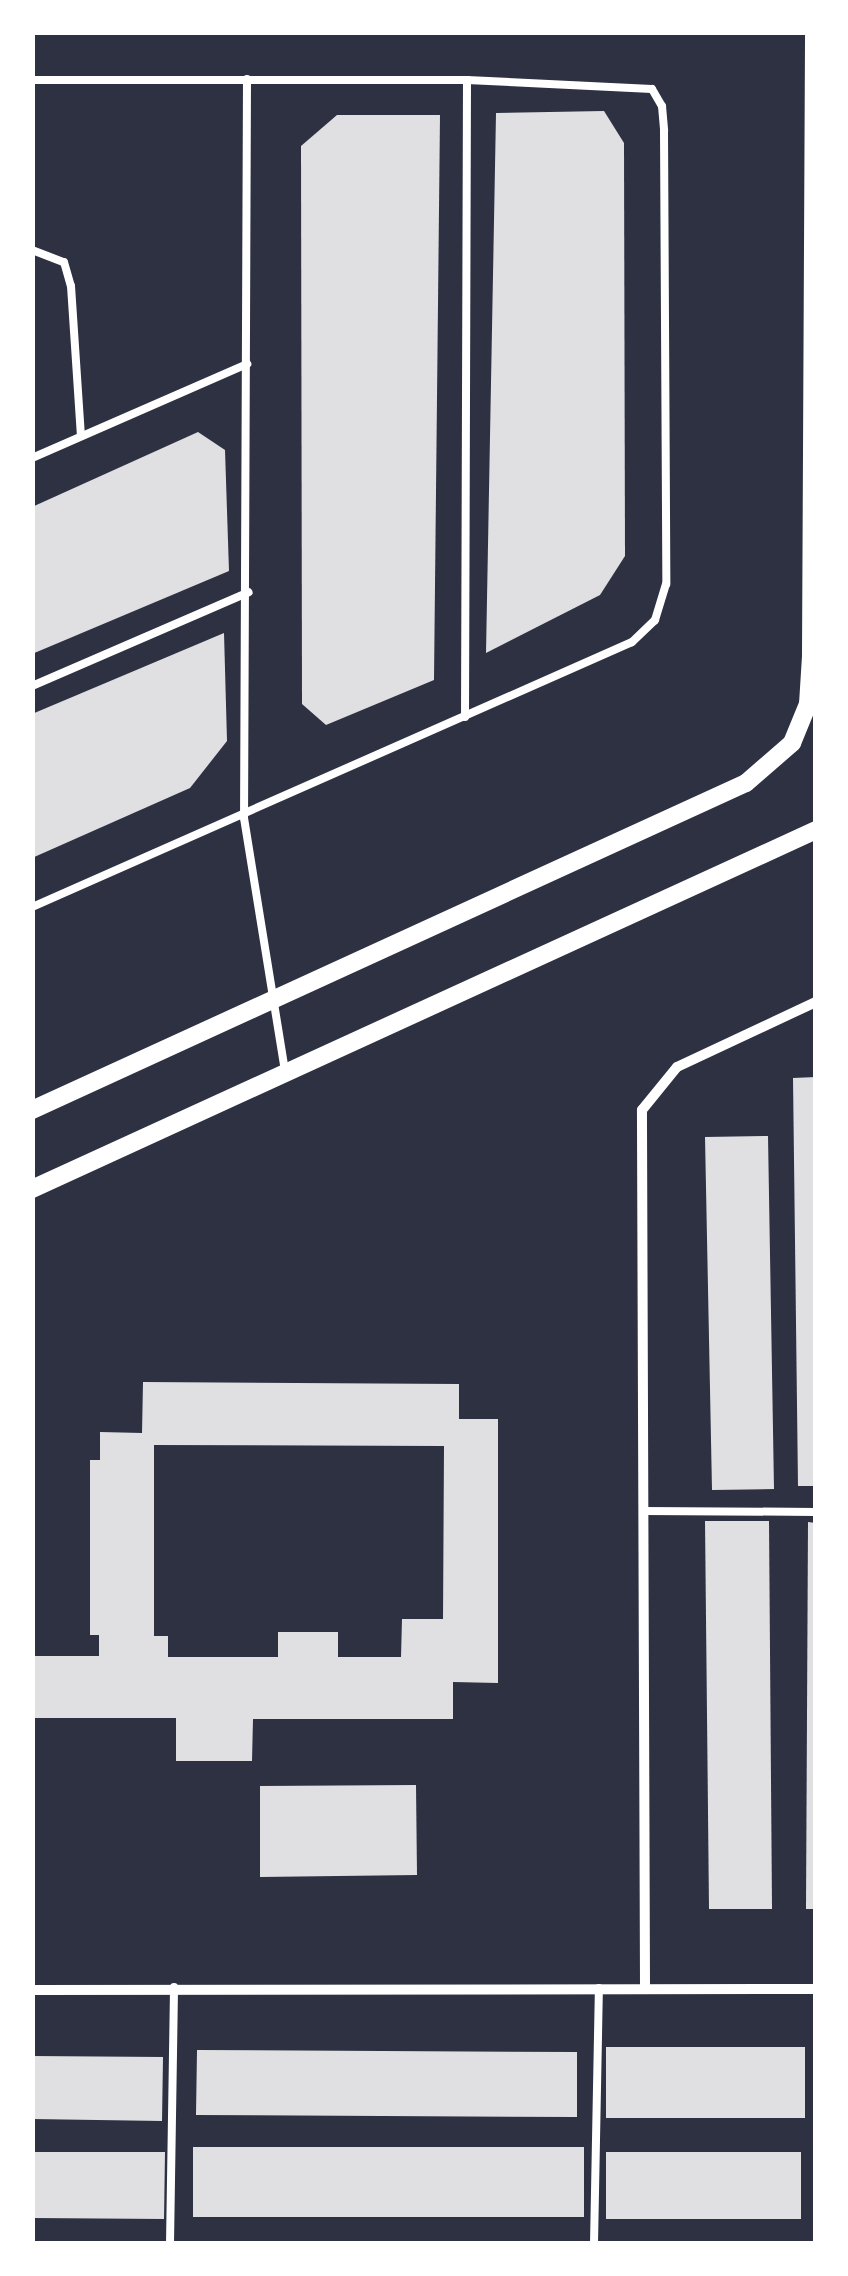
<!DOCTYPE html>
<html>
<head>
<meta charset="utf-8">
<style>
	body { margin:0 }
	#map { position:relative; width:848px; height:2276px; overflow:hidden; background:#2d3142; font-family:"Titillium Web",sans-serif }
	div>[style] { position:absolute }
	.building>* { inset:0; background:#e0e0e3 }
	.service>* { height:8px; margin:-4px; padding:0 4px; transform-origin:4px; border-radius:4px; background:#fff }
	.minor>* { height:10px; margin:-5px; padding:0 5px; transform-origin:5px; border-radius:5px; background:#fff }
	.tertiary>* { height:18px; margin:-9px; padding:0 9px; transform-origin:9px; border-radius:9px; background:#fff }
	span { translate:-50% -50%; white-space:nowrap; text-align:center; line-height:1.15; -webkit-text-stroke:10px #fff; paint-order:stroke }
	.frame { position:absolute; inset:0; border:35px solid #fff; pointer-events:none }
</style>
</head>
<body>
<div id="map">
	<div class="building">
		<div style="clip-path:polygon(604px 111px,624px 143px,625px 556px,600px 595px,486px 653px,496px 113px)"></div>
		<div style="clip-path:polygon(337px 115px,440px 115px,434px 680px,326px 725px,302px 704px,301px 146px)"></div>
		<div style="clip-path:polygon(198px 432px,225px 450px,229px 571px,32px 654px,32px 507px)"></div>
		<div style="clip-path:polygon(224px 633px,227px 741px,190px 788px,32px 858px,32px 714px)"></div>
		<div style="clip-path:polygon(816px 1077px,816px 1486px,798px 1486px,793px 1078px)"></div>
		<div style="clip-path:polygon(768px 1136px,774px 1489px,712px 1490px,705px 1137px)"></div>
		<div style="clip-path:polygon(evenodd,143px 1382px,459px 1384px,459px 1419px,498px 1419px,498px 1683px,453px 1682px,453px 1719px,253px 1719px,252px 1761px,176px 1761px,176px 1718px,32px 1718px,32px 1656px,99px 1656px,99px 1635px,90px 1635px,90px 1460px,100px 1460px,100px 1432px,142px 1433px,143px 1382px,154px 1445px,444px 1446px,443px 1619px,402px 1619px,401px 1657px,338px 1657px,338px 1632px,278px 1632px,278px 1657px,168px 1657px,168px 1636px,154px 1636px,154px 1445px)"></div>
		<div style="clip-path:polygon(705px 1521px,769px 1521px,772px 1909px,709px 1909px)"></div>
		<div style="clip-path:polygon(808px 1522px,816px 1523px,816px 1909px,806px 1909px)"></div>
		<div style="clip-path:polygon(416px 1785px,417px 1875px,260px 1877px,260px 1786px)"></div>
		<div style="clip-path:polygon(606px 2047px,805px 2047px,805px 2118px,606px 2118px)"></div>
		<div style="clip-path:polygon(197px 2050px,577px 2052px,577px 2117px,196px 2115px)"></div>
		<div style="clip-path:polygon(32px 2056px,163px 2057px,162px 2121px,32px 2119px)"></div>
		<div style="clip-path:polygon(193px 2147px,584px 2147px,584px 2217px,193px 2217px)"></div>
		<div style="clip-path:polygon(32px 2152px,165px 2152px,164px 2219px,32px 2218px)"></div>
		<div style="clip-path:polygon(606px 2152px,801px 2152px,801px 2219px,606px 2219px)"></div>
	</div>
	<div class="service">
		<div style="left:247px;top:79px;width:739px;rotate:90.23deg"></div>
		<div style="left:244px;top:818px;width:256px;rotate:80.8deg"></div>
		<div style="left:32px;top:80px;width:435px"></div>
		<div style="left:467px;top:80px;width:185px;rotate:2.8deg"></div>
		<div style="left:652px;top:89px;width:20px;rotate:60deg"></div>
		<div style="left:662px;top:106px;width:25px;rotate:85deg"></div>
		<div style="left:664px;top:131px;width:453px;rotate:89.7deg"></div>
		<div style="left:666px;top:584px;width:38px;rotate:107deg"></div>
		<div style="left:655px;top:620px;width:32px;rotate:136deg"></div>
		<div style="left:632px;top:642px;width:656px;rotate:156.17deg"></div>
		<div style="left:32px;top:250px;width:34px;rotate:21deg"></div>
		<div style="left:64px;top:262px;width:25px;rotate:74deg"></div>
		<div style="left:71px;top:286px;width:150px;rotate:86.2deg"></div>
		<div style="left:32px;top:458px;width:235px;rotate:-23.6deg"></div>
		<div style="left:32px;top:686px;width:236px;rotate:-23.4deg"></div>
		<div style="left:465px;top:717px;width:637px;rotate:-89.82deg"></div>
		<div style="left:643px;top:1511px;width:173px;rotate:0.3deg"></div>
		<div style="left:170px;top:2244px;width:257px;rotate:-89.1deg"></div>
		<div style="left:594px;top:2244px;width:256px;rotate:-88.9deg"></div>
	</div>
	<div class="minor">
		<div style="left:645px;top:1985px;width:875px;rotate:-90.2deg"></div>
		<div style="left:642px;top:1110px;width:55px;rotate:-50.9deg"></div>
		<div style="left:677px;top:1067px;width:153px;rotate:-25.1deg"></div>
		<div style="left:32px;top:1990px;width:784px;rotate:-0.07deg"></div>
	</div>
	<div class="tertiary">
		<div style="left:32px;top:1110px;width:785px;rotate:-24.61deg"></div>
		<div style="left:746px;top:783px;width:61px;rotate:-41deg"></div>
		<div style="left:792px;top:743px;width:42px;rotate:-67.7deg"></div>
		<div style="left:808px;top:704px;width:48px;rotate:-86.4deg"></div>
		<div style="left:811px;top:656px;width:624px;rotate:-89.72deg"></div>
		<div style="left:32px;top:1189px;width:862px;rotate:-24.6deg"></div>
	</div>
	<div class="frame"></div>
</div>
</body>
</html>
